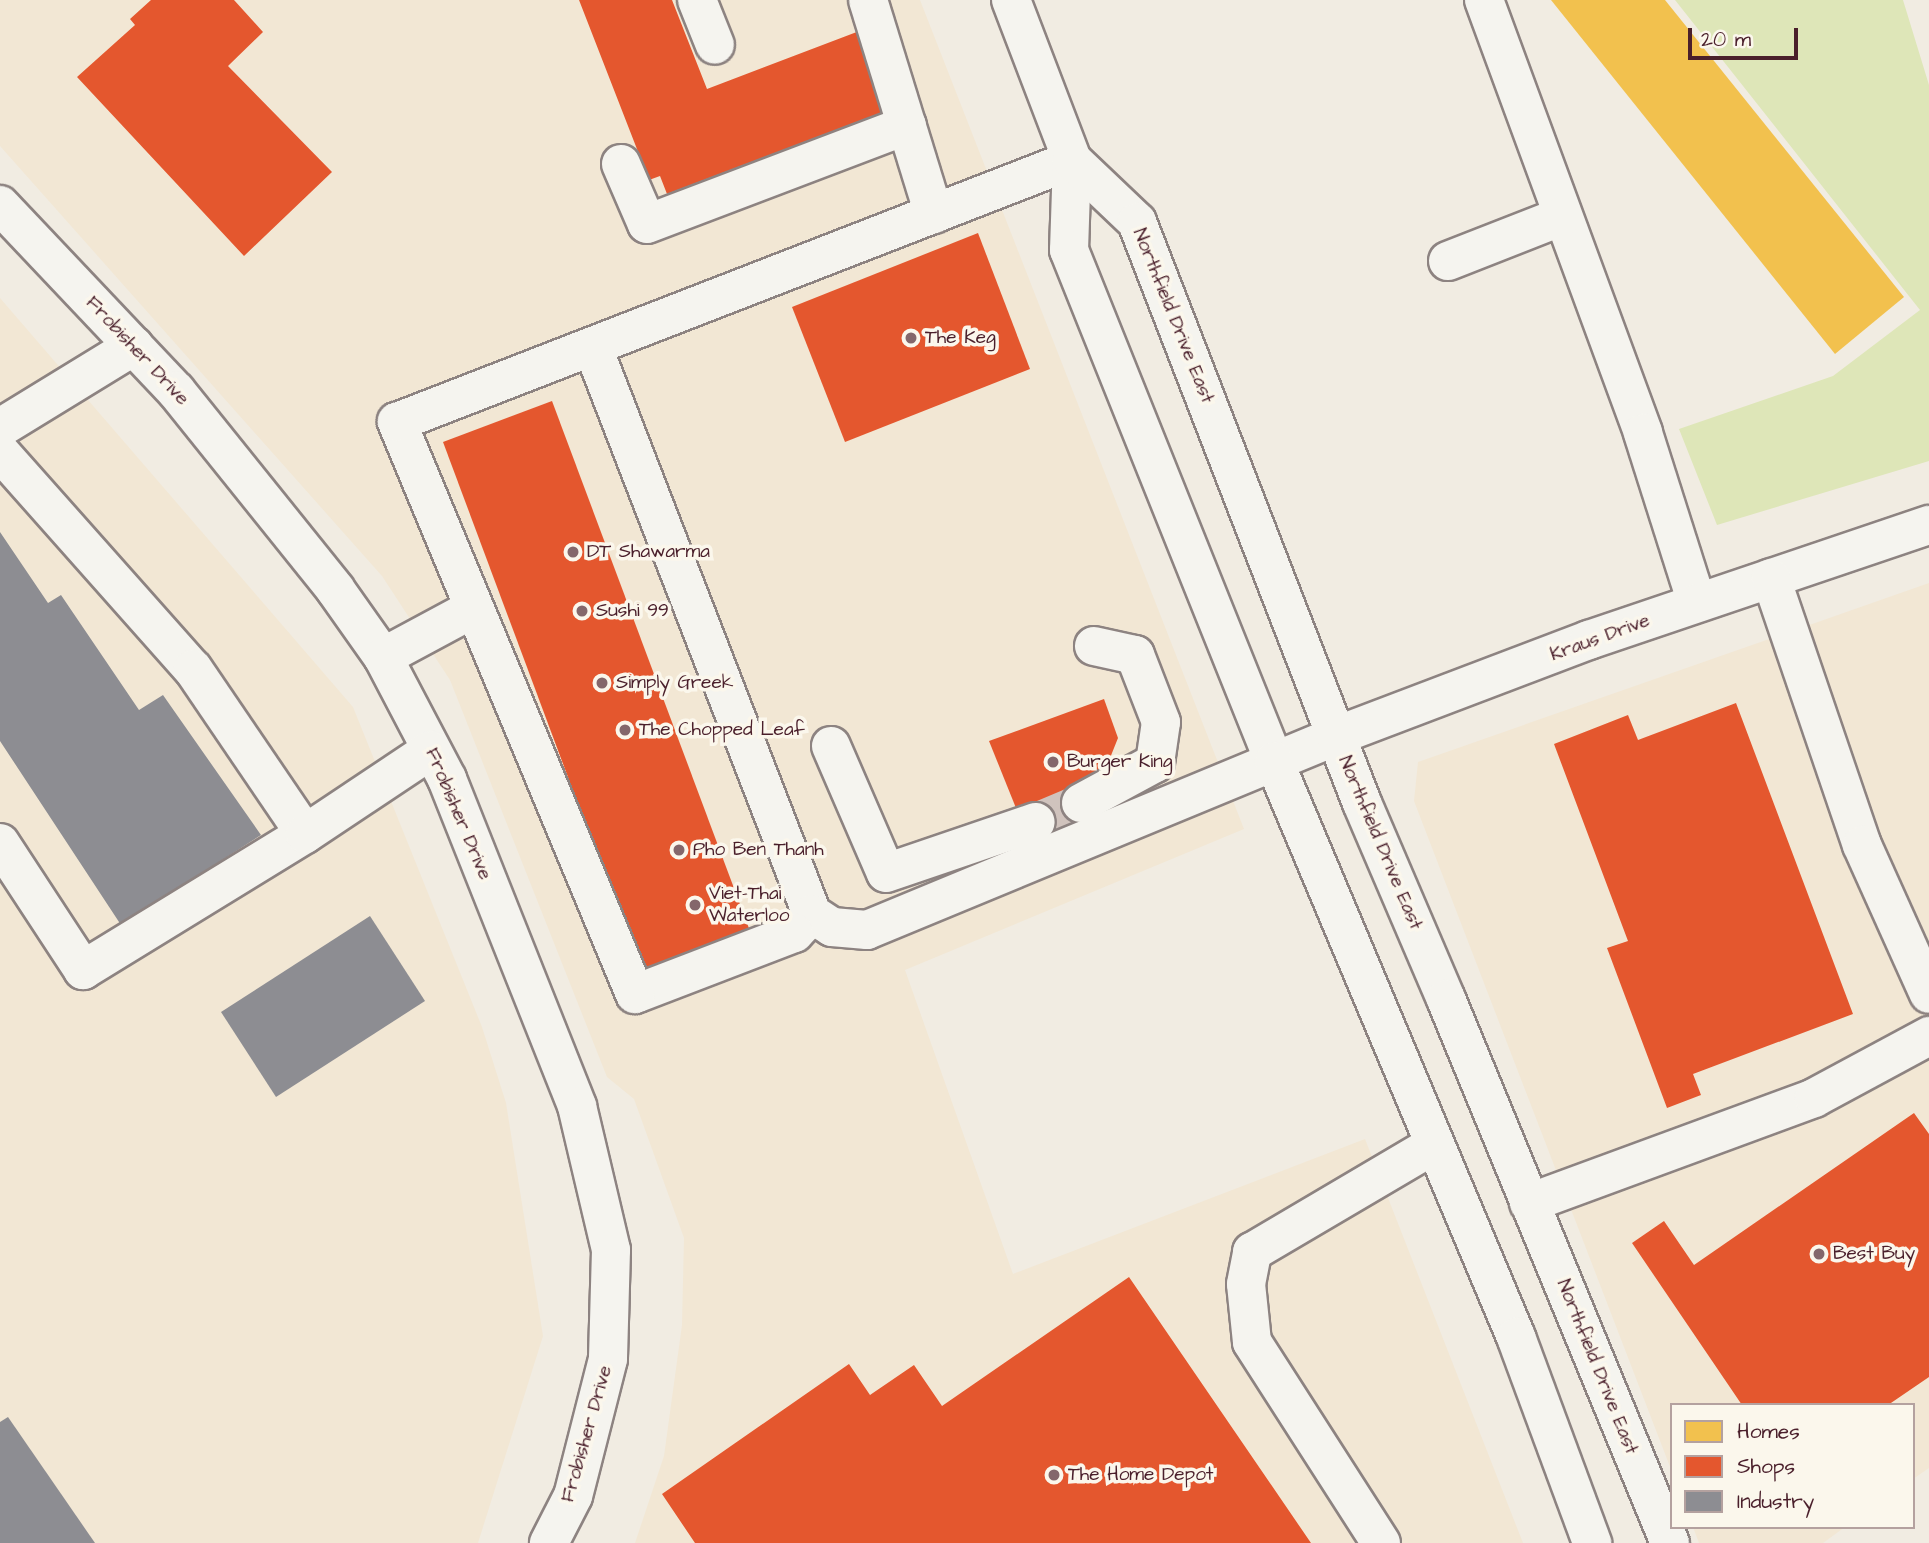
<!DOCTYPE html>
<html>
<head>
<meta charset="utf-8">
<style>
	body { margin:0 }
	#map { position:relative; width:1929px; height:1543px; overflow:hidden; background:#f1ece2; font-family:"Architects Daughter",sans-serif }
	div>[style] { position:absolute }
	.built>* { inset:0; background:#f2e7d4 }
	.green>* { inset:0; background:#dee6b8 }
	.homes>* { inset:0; background:#f2c14e }
	.shops>* { inset:0; background:#e4572e }
	.industry>* { inset:0; background:#8d8d92 }
	.minor-tunnel>* { height:38px; margin-top:-19px; transform-origin:0; background:repeating-linear-gradient(90deg,#d0c3bd 0 38px,transparent 0 57px) }
	.roads { filter:drop-shadow(2px 0 #8d8381) drop-shadow(-2px 0 #8d8381) drop-shadow(0 2px #8d8381) drop-shadow(0 -2px #8d8381) }
	.minor>* { height:38px; margin:-19px; padding:0 19px; transform-origin:19px; border-radius:19px; background:#f5f4ef }
	.major>* { height:38px; margin:-19px; padding:0 19px; transform-origin:19px; border-radius:19px; background:#f5f4ef }
	.dots>* { width:19px; height:19px; translate:-50% -50%; box-sizing:border-box; border:4px solid #fbf7ec; border-radius:50% }
	span { translate:-50% -50%; white-space:nowrap; text-align:center; line-height:1.15; -webkit-text-stroke:7px #fbf7ec; paint-order:stroke }
	.street-label { font-size:19px; color:#4a1f2b }
	.poi-label { font-size:19px; color:#4a1f2b }
	.left { translate:0 -50%; text-align:left }
	.legend { position:absolute; left:1670px; top:1403px; width:245px; height:126px; box-sizing:border-box; background:#fbf7ec; border:2px solid #b4a19f; margin:0; padding:9px 12px; list-style:none; font-size:21px; color:#4a1f2b }
	.legend li { display:flex; align-items:center; gap:14px; height:35px }
	.legend b { width:35px; border:2px solid #b4a19f }
	.scale { position:absolute; left:1688px; top:28px; width:110px; height:32px; box-sizing:border-box; border:4px solid #4a1f2b; border-top:0; padding-left:9px; font-size:21px; line-height:24px; white-space:nowrap; color:#4a1f2b; -webkit-text-stroke:5px #fbf7ec; paint-order:stroke }
</style>
</head>
<body>
<div id="map">
	<div class="built">
		<div style="clip-path:polygon(0 0,920px 0,1244px 829px,905px 970px,1013px 1274px,1365px 1139px,1523px 1543px,635px 1543px,664px 1456px,682px 1325px,684px 1238px,634px 1099px,607px 1077px,450px 680px,382px 576px,0 146px)"></div>
		<div style="clip-path:polygon(0 298px,353px 707px,482px 1027px,506px 1103px,543px 1336px,478px 1543px,0 1543px)"></div>
		<div style="clip-path:polygon(1929px 583px,1929px 1468px,1913px 1479px,1913px 1405px,1672px 1405px,1672px 1472px,1414px 801px,1418px 762px)"></div>
		<div style="clip-path:polygon(1693px 1527px,1845px 1527px,1823px 1543px,1699px 1543px)"></div>
	</div>
	<div class="green">
		<div style="clip-path:polygon(1675px 0,1903px 0,1929px 85px,1929px 461px,1717px 525px,1679px 429px,1833px 376px,1920px 310px)"></div>
	</div>
	<div class="homes">
		<div style="clip-path:polygon(1551px 0,1665px 0,1904px 297px,1835px 354px)"></div>
	</div>
	<div class="shops">
		<div style="clip-path:polygon(151px 0,234px 0,263px 32px,228px 66px,332px 172px,244px 256px,77px 77px,135px 25px,130px 19px)"></div>
		<div style="clip-path:polygon(579px 0,672px 0,707px 89px,862px 30px,892px 109px,667px 194px,660px 176px,649px 180px)"></div>
		<div style="clip-path:polygon(978px 233px,1030px 369px,845px 442px,792px 307px)"></div>
		<div style="clip-path:polygon(552px 401px,750px 931px,641px 973px,443px 442px)"></div>
		<div style="clip-path:polygon(1104px 699px,1118px 738px,1100px 783px,1074px 814px,1047px 824px,1018px 813px,989px 741px)"></div>
		<div style="clip-path:polygon(1736px 703px,1853px 1014px,1693px 1074px,1701px 1095px,1667px 1108px,1607px 948px,1628px 941px,1554px 744px,1628px 715px,1638px 740px)"></div>
		<div style="clip-path:polygon(1914px 1113px,1929px 1134px,1929px 1377px,1888px 1405px,1742px 1405px,1632px 1243px,1664px 1221px,1694px 1265px)"></div>
		<div style="clip-path:polygon(1129px 1277px,1311px 1543px,695px 1543px,662px 1494px,849px 1364px,870px 1395px,914px 1365px,942px 1406px)"></div>
	</div>
	<div class="industry">
		<div style="clip-path:polygon(0 532px,48px 603px,61px 595px,139px 710px,163px 695px,261px 835px,121px 925px,0 741px)"></div>
		<div style="clip-path:polygon(370px 916px,425px 1001px,276px 1097px,221px 1012px)"></div>
		<div style="clip-path:polygon(8px 1417px,95px 1543px,0 1543px,0 1422px)"></div>
	</div>
	<div class="minor-tunnel">
		<div style="left:1036px;top:822px;width:49px;rotate:-22.9deg"></div>
	</div>
	<div class="roads">
		<div class="minor">
			<div style="left:697px;top:0;width:48px;rotate:68.2deg"></div>
			<div style="left:868px;top:0;width:224px;rotate:72.9deg"></div>
			<div style="left:1484px;top:0;width:461px;rotate:69.8deg"></div>
			<div style="left:1643px;top:433px;width:178px;rotate:72.4deg"></div>
			<div style="left:621px;top:164px;width:65px;rotate:66.6deg"></div>
			<div style="left:647px;top:224px;width:278px;rotate:-20.8deg"></div>
			<div style="left:0;top:205px;width:256px;rotate:46.6deg"></div>
			<div style="left:176px;top:391px;width:254px;rotate:51.2deg"></div>
			<div style="left:335px;top:589px;width:83px;rotate:54.8deg"></div>
			<div style="left:383px;top:657px;width:138px;rotate:62.3deg"></div>
			<div style="left:447px;top:779px;width:352px;rotate:68.3deg"></div>
			<div style="left:577px;top:1106px;width:148px;rotate:76.7deg"></div>
			<div style="left:611px;top:1250px;width:109px;rotate:91.6deg"></div>
			<div style="left:608px;top:1359px;width:141px;rotate:104.3deg"></div>
			<div style="left:573px;top:1496px;width:53px;rotate:117.1deg"></div>
			<div style="left:1448px;top:261px;width:123px;rotate:-21.4deg"></div>
			<div style="left:593px;top:348px;width:607px;rotate:68.85deg"></div>
			<div style="left:812px;top:914px;width:24px;rotate:33deg"></div>
			<div style="left:832px;top:927px;width:35px;rotate:5deg"></div>
			<div style="left:867px;top:930px;width:508px;rotate:-22.47deg"></div>
			<div style="left:1336px;top:736px;width:271px;rotate:-20.8deg"></div>
			<div style="left:1589px;top:640px;width:359px;rotate:-18.7deg"></div>
			<div style="left:0;top:428px;width:157px;rotate:-31.5deg"></div>
			<div style="left:0;top:452px;width:290px;rotate:48.4deg"></div>
			<div style="left:193px;top:669px;width:199px;rotate:55.8deg"></div>
			<div style="left:1771px;top:578px;width:282px;rotate:71.2deg"></div>
			<div style="left:1862px;top:845px;width:163px;rotate:65.8deg"></div>
			<div style="left:383px;top:657px;width:103px;rotate:-28.3deg"></div>
			<div style="left:831px;top:746px;width:138px;rotate:66.6deg"></div>
			<div style="left:886px;top:873px;width:158px;rotate:-18.8deg"></div>
			<div style="left:1081px;top:803px;width:84px;rotate:-28.4deg"></div>
			<div style="left:1155px;top:763px;width:41px;rotate:-81.7deg"></div>
			<div style="left:1161px;top:722px;width:72px;rotate:-111.2deg"></div>
			<div style="left:1135px;top:655px;width:42px;rotate:-167.6deg"></div>
			<div style="left:0;top:843px;width:152px;rotate:56.8deg"></div>
			<div style="left:83px;top:970px;width:260px;rotate:-31.5deg"></div>
			<div style="left:305px;top:834px;width:151px;rotate:-33.7deg"></div>
			<div style="left:812px;top:914px;width:26px;rotate:133deg"></div>
			<div style="left:794px;top:933px;width:170px;rotate:159deg"></div>
			<div style="left:635px;top:994px;width:620px;rotate:-112.59deg"></div>
			<div style="left:397px;top:422px;width:724px;rotate:-21.21deg"></div>
			<div style="left:1529px;top:1203px;width:304px;rotate:-20.2deg"></div>
			<div style="left:1814px;top:1098px;width:131px;rotate:-28.3deg"></div>
			<div style="left:1381px;top:1543px;width:239px;rotate:-122.7deg"></div>
			<div style="left:1252px;top:1342px;width:58px;rotate:-95.9deg"></div>
			<div style="left:1246px;top:1284px;width:33px;rotate:-79deg"></div>
			<div style="left:1252px;top:1252px;width:211px;rotate:-30.5deg"></div>
		</div>
		<div class="major">
			<div style="left:1011px;top:0;width:171px;rotate:69.1deg"></div>
			<div style="left:1072px;top:160px;width:90px;rotate:91.9deg"></div>
			<div style="left:1069px;top:250px;width:551px;rotate:68.14deg"></div>
			<div style="left:1274px;top:761px;width:625px;rotate:67.21deg"></div>
			<div style="left:1516px;top:1337px;width:220px;rotate:69.7deg"></div>
			<div style="left:1072px;top:160px;width:90px;rotate:43.6deg"></div>
			<div style="left:1137px;top:222px;width:623px;rotate:68.83deg"></div>
			<div style="left:1362px;top:803px;width:213px;rotate:66.8deg"></div>
			<div style="left:1446px;top:999px;width:588px;rotate:67.62deg"></div>
		</div>
	</div>
	<div class="dots">
		<div style="left:911px;top:338px;background:#84676b"></div>
		<div style="left:573px;top:552px;background:#84676b"></div>
		<div style="left:582px;top:611px;background:#84676b"></div>
		<div style="left:602px;top:683px;background:#84676b"></div>
		<div style="left:625px;top:730px;background:#84676b"></div>
		<div style="left:1053px;top:762px;background:#84676b"></div>
		<div style="left:679px;top:850px;background:#84676b"></div>
		<div style="left:695px;top:905px;background:#84676b"></div>
		<div style="left:1819px;top:1254px;background:#84676b"></div>
		<div style="left:1054px;top:1475px;background:#84676b"></div>
	</div>
	<div class="street-label">
		<span style="left:1173px;top:316px;rotate:68deg">Northfield Drive East</span>
		<span style="left:137px;top:351px;rotate:47deg">Frobisher Drive</span>
		<span style="left:1600px;top:638px;rotate:-20deg">Kraus Drive</span>
		<span style="left:458px;top:814px;rotate:67deg">Frobisher Drive</span>
		<span style="left:1380px;top:843px;rotate:67deg">Northfield Drive East</span>
		<span style="left:1597px;top:1367px;rotate:68deg">Northfield Drive East</span>
		<span style="left:587px;top:1434px;rotate:-74deg">Frobisher Drive</span>
	</div>
	<div class="poi-label">
		<span class="left" style="left:925px;top:338px">The Keg</span>
		<span class="left" style="left:587px;top:552px">DT Shawarma</span>
		<span class="left" style="left:596px;top:611px">Sushi 99</span>
		<span class="left" style="left:616px;top:683px">Simply Greek</span>
		<span class="left" style="left:639px;top:730px">The Chopped Leaf</span>
		<span class="left" style="left:1067px;top:762px">Burger King</span>
		<span class="left" style="left:693px;top:850px">Pho Ben Thanh</span>
		<span class="left" style="left:709px;top:905px">Viet-Thai<br>Waterloo</span>
		<span class="left" style="left:1833px;top:1254px">Best Buy</span>
		<span class="left" style="left:1068px;top:1475px">The Home Depot</span>
	</div>
	<ul class="legend">
	<li><b style="height:19px;background:#f2c14e"></b>Homes</li>
	<li><b style="height:19px;background:#e4572e"></b>Shops</li>
	<li><b style="height:19px;background:#8d8d92"></b>Industry</li>
	</ul>
	<div class="scale">20 m</div>
</div>
</body>
</html>
